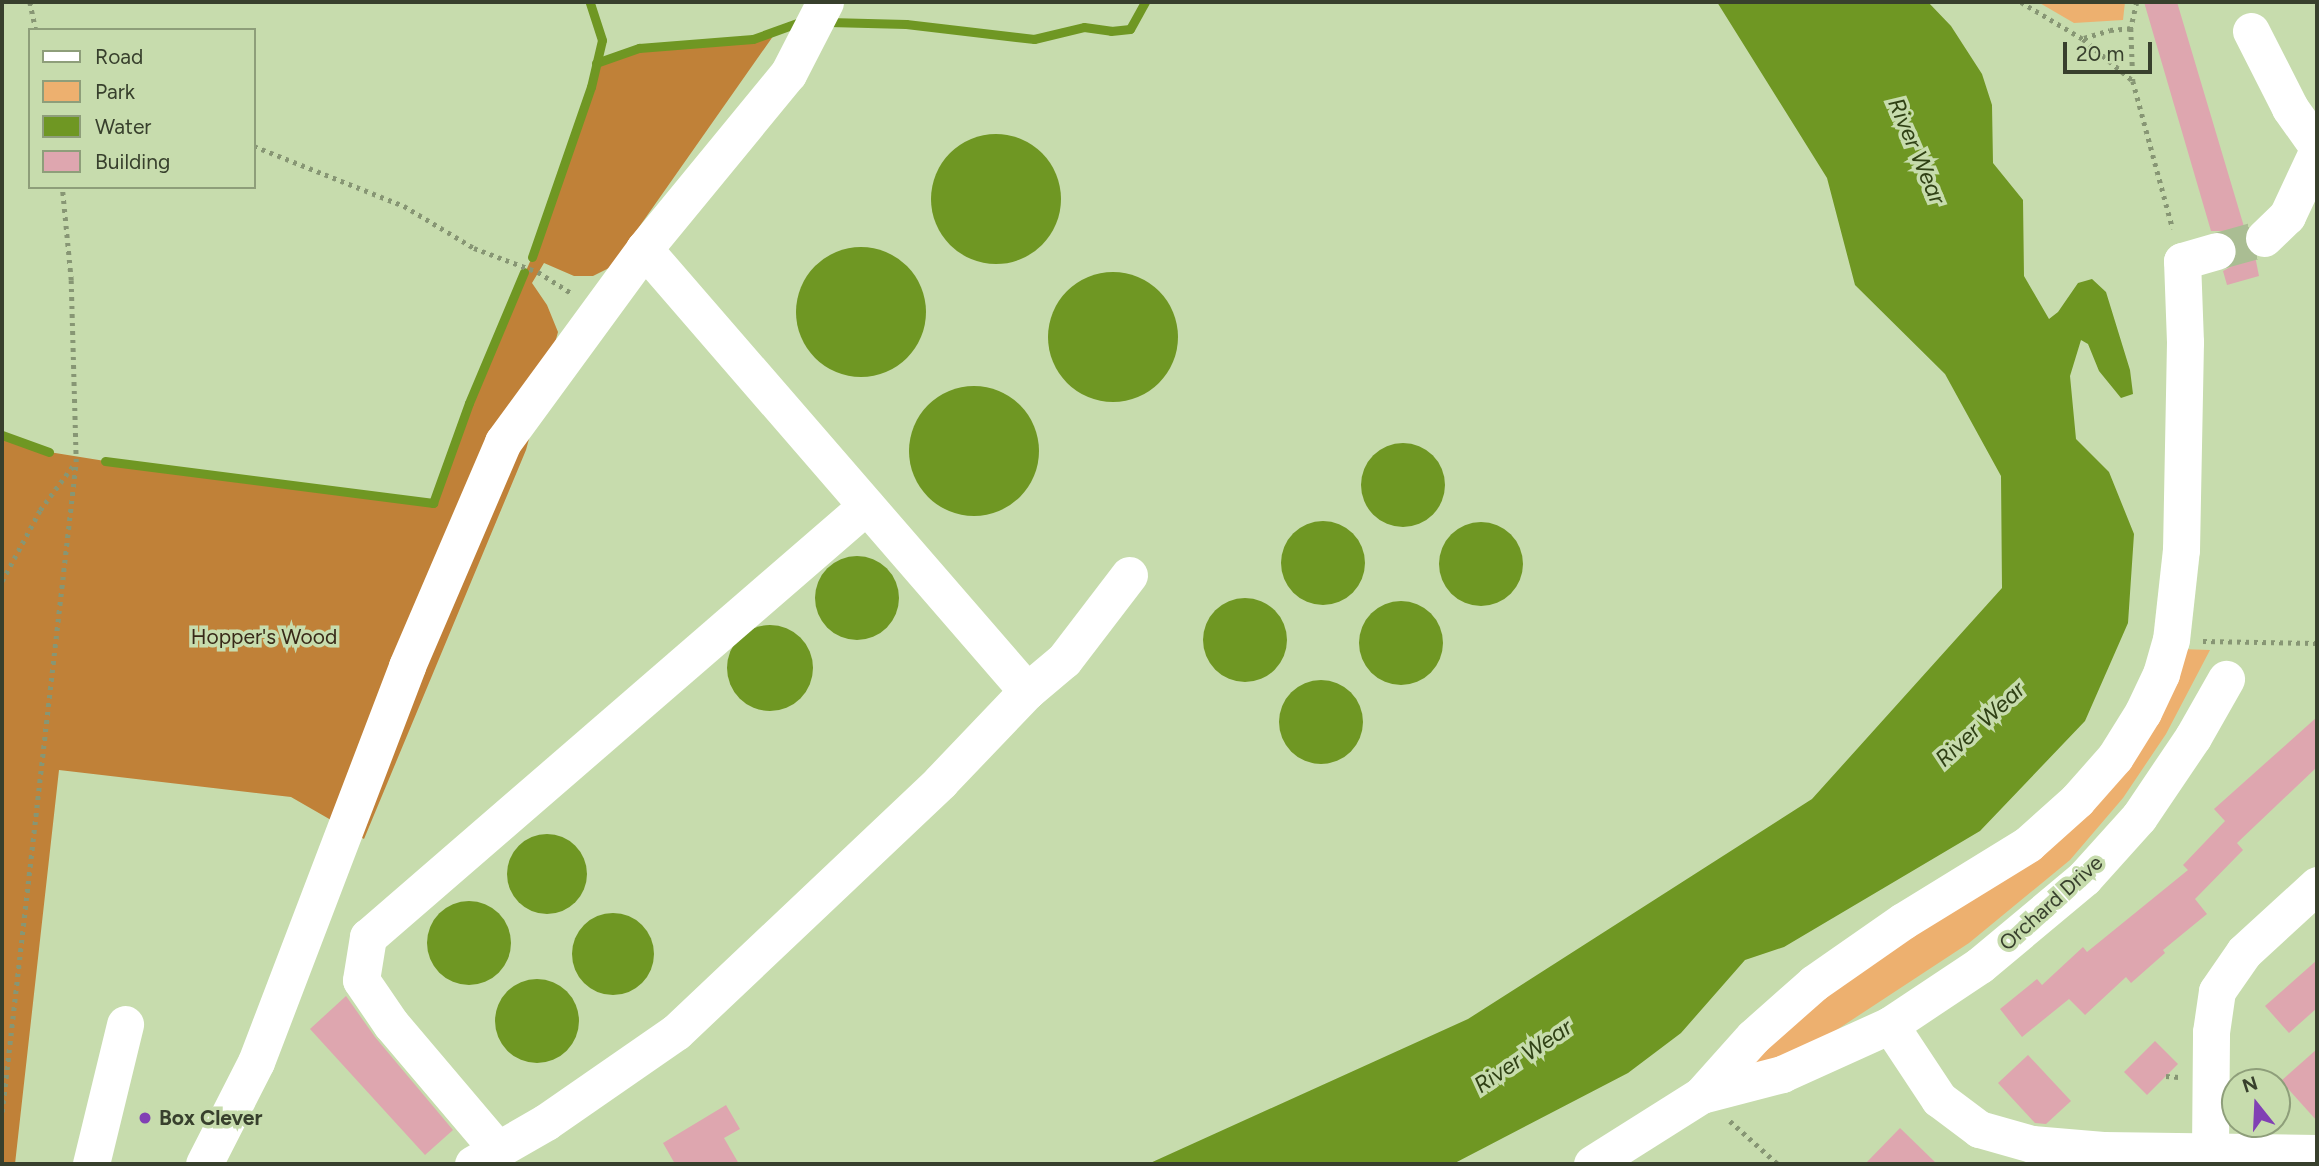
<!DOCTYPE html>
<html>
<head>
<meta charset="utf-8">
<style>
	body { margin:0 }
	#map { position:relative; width:2319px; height:1166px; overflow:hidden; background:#c7dcad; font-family:Figtree,sans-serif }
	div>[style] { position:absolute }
	.green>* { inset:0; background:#edb06f }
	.forest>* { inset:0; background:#c08138 }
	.water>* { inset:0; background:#6f9723 }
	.round { border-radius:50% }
	.stream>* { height:9px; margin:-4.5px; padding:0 4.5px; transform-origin:4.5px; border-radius:4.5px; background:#6f9723 }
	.building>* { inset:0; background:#dea6af }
	.minor-tunnel>* { height:37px; margin-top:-18.5px; transform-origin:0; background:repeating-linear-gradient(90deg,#aabd93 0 37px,transparent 0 55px) }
	.path>* { height:4.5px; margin-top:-2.25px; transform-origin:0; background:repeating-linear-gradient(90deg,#879674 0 3.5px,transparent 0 8.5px) }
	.minor>* { height:37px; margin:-18.5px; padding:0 18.5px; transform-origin:18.5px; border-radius:18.5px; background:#fff }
	.dots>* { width:19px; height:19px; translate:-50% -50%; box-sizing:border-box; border:4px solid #c7dcad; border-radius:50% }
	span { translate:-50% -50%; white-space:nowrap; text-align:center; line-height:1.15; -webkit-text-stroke:7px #c7dcad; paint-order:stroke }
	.park-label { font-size:21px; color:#382918 }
	.street-label { font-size:21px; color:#38402d }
	.poi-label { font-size:21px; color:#38402d; font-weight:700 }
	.left { translate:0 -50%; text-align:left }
	.water-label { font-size:23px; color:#304115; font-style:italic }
	.frame { position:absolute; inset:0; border:4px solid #38402d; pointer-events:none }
	.legend { position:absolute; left:28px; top:28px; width:228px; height:161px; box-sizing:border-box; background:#c7dcad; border:2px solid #8e9e7a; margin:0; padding:9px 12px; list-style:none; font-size:21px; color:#38402d }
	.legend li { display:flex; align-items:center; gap:14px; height:35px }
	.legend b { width:35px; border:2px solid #8e9e7a }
	.north { position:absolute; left:2221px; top:1068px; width:70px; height:70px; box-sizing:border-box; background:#c7dcad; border:2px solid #8e9e7a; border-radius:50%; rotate:342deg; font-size:19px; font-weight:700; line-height:28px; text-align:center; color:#38402d }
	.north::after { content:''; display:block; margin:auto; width:24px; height:32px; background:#8140b4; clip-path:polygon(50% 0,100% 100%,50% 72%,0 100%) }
	.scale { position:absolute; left:2063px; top:42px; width:89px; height:32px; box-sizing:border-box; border:4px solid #38402d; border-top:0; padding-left:9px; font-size:21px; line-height:24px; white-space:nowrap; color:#38402d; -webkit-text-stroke:5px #c7dcad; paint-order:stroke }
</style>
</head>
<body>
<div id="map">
	<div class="green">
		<div style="clip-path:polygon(2038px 2px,2125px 2px,2123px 20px,2074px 23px)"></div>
		<div style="clip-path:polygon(2180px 649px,2210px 650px,2166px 734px,2123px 798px,2070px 860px,1969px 943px,1835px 1031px,1750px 1073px,1745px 1061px,1785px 1023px,2035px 850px)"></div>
	</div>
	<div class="forest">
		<div style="clip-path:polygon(776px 32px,611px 267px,593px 276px,574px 276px,544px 263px,532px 283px,547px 305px,558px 332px,526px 450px,364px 839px,291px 797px,59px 770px,15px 1164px,2px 1164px,2px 435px,49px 452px,105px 461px,433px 503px,469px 403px,532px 257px,564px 171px,596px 63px,639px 48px,753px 39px)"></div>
	</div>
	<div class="water">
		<div style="clip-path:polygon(1717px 2px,1928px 2px,1951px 26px,1982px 74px,1992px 105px,1993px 163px,2023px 200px,2024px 276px,2049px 319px,2058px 312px,2078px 283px,2092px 279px,2106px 292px,2130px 370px,2133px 394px,2121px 398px,2099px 371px,2088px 344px,2081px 340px,2070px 376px,2076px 439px,2109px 472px,2134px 534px,2128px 623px,2085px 721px,1980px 831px,1784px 947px,1745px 960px,1681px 1033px,1628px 1073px,1453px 1164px,1148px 1164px,1468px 1019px,1812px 799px,2002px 588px,2001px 476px,1945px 374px,1855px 285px,1827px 178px)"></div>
		<div class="round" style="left:931px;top:134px;width:130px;height:130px"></div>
		<div class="round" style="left:796px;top:247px;width:130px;height:130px"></div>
		<div class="round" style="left:1048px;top:272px;width:130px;height:130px"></div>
		<div class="round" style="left:909px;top:386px;width:130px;height:130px"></div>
		<div class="round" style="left:1361px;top:443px;width:84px;height:84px"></div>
		<div class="round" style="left:1281px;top:521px;width:84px;height:84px"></div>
		<div class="round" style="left:1439px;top:522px;width:84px;height:84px"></div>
		<div class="round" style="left:815px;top:556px;width:84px;height:84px"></div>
		<div class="round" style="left:1203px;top:598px;width:84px;height:84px"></div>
		<div class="round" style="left:1359px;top:601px;width:84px;height:84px"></div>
		<div class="round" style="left:727px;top:625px;width:86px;height:86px"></div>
		<div class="round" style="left:1279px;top:680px;width:84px;height:84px"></div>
		<div class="round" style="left:507px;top:834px;width:80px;height:80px"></div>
		<div class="round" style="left:427px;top:901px;width:84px;height:84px"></div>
		<div class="round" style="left:572px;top:913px;width:82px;height:82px"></div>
		<div class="round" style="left:495px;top:979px;width:84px;height:84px"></div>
	</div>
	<div class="stream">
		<div style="left:829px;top:22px;width:77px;rotate:1.5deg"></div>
		<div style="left:906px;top:24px;width:129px;rotate:6.7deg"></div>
		<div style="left:1034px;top:39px;width:51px;rotate:-13.5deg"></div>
		<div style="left:1084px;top:27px;width:27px;rotate:8deg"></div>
		<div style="left:1111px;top:31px;width:19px;rotate:-6deg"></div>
		<div style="left:1130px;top:29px;width:31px;rotate:-61deg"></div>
		<div style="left:596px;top:63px;width:46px;rotate:-19.2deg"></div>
		<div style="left:639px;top:48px;width:114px;rotate:-4.5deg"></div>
		<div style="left:753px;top:39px;width:47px;rotate:-20deg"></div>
		<div style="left:532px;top:257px;width:180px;rotate:-70.9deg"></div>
		<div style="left:591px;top:87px;width:48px;rotate:-76.8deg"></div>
		<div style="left:602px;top:40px;width:40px;rotate:-108deg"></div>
		<div style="left:2px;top:435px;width:50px;rotate:19.9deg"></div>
		<div style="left:105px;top:461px;width:331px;rotate:7.3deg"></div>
		<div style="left:433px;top:503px;width:106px;rotate:-70.2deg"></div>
		<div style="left:469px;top:403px;width:142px;rotate:-67.2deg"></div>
	</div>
	<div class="building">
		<div style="clip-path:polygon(2144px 2px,2177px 2px,2245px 230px,2244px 244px,2255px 256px,2259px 276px,2227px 285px,2223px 271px,2232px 266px,2237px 257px,2237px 245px,2231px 235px,2223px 231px,2211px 231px)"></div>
		<div style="clip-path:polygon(2317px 717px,2317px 767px,2237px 843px,2243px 850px,2195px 899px,2207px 914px,2163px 950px,2165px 953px,2131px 983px,2126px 977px,2085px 1015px,2069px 999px,2022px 1037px,2000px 1009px,2037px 979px,2042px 985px,2083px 947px,2087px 952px,2188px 870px,2183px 865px,2225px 821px,2214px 809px)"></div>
		<div style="clip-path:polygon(2317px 960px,2317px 1008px,2289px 1033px,2265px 1006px)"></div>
		<div style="clip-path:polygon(346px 996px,375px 1037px,453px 1130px,425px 1155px,310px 1029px)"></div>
		<div style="clip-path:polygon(2155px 1041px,2178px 1064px,2147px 1095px,2124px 1072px)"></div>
		<div style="clip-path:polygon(2317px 1049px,2317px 1121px,2281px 1081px)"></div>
		<div style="clip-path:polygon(2028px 1055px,2071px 1101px,2046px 1124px,2035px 1123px,1998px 1083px)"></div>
		<div style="clip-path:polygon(726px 1105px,740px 1129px,724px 1138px,739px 1164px,675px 1164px,663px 1143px)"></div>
		<div style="clip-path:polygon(1900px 1128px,1937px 1164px,1865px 1164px)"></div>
	</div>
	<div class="minor-tunnel">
		<div style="left:2217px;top:251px;width:49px;rotate:-15.5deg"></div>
	</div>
	<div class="path">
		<div style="left:30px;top:2px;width:29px;rotate:78deg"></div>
		<div style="left:1947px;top:2px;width:10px"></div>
		<div style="left:2021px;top:2px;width:72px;rotate:30.8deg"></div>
		<div style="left:2083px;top:39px;width:64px;rotate:39.9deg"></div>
		<div style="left:2137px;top:2px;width:27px;rotate:103deg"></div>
		<div style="left:2131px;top:28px;width:53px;rotate:87.8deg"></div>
		<div style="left:2133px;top:81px;width:153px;rotate:74.9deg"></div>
		<div style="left:2084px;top:38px;width:27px;rotate:-17deg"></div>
		<div style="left:2110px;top:30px;width:21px;rotate:-5deg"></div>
		<div style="left:254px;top:146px;width:162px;rotate:21.8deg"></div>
		<div style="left:404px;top:206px;width:82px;rotate:31deg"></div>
		<div style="left:474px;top:248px;width:68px;rotate:20.6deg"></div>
		<div style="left:538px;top:272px;width:41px;rotate:32.2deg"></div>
		<div style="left:2px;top:581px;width:81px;rotate:-61.8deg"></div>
		<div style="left:40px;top:510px;width:59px;rotate:-53.3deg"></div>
		<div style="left:2203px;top:641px;width:114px;rotate:1deg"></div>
		<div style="left:2166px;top:1076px;width:13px;rotate:4deg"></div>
		<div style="left:2px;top:1112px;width:654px;rotate:-83.51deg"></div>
		<div style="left:76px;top:462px;width:182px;rotate:-91.6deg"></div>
		<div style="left:71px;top:280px;width:93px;rotate:-95.5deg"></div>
		<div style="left:1730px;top:1121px;width:64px;rotate:41.9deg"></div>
	</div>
	<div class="minor">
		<div style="left:2251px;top:31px;width:86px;rotate:63.1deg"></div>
		<div style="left:2290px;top:108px;width:47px;rotate:54.6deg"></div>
		<div style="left:2264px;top:238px;width:32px;rotate:-44deg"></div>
		<div style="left:2287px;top:216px;width:71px;rotate:-64.9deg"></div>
		<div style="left:644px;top:249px;width:585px;rotate:49.09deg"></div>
		<div style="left:1890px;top:1025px;width:89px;rotate:56.5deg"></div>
		<div style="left:1939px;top:1099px;width:50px;rotate:36.9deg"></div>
		<div style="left:1979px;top:1129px;width:55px;rotate:15.8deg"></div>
		<div style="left:2032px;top:1144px;width:71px;rotate:4.8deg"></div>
		<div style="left:2103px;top:1150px;width:214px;rotate:0.8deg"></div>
		<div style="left:1701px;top:1095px;width:84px;rotate:-14.5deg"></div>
		<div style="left:1782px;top:1074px;width:119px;rotate:-24.4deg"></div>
		<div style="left:1890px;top:1025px;width:108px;rotate:-33.7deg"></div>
		<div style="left:1980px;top:965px;width:136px;rotate:-39.9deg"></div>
		<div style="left:2084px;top:878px;width:82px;rotate:-48deg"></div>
		<div style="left:2139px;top:817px;width:97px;rotate:-56deg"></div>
		<div style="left:2193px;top:737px;width:67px;rotate:-60.4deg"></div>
		<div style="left:498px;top:1150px;width:165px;rotate:-130.3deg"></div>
		<div style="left:391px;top:1024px;width:53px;rotate:-124.3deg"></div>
		<div style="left:361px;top:980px;width:44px;rotate:-80.8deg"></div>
		<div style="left:368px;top:937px;width:659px;rotate:-40.87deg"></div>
		<div style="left:2210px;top:1151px;width:119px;rotate:-89.5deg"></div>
		<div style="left:2211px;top:1032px;width:41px;rotate:-81.7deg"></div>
		<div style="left:2217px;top:991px;width:47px;rotate:-55.3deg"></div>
		<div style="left:2244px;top:952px;width:99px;rotate:-42.5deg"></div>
		<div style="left:91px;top:1164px;width:144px;rotate:-76.3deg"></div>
		<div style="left:204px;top:1164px;width:114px;rotate:-63deg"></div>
		<div style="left:256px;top:1062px;width:424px;rotate:-69.1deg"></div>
		<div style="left:407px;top:666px;width:244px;rotate:-66.8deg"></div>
		<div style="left:503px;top:442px;width:239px;rotate:-53.8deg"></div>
		<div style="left:644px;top:249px;width:227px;rotate:-50.6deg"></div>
		<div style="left:788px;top:74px;width:81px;rotate:-62.8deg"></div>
		<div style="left:473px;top:1164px;width:84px;rotate:-29.9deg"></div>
		<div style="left:546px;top:1122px;width:158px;rotate:-34.7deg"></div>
		<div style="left:676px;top:1032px;width:364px;rotate:-43.4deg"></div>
		<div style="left:940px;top:782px;width:126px;rotate:-46.3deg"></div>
		<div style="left:1027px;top:691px;width:48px;rotate:-40deg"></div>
		<div style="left:1064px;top:660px;width:107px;rotate:-52.6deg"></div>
		<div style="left:1592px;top:1164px;width:129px;rotate:-32.3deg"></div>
		<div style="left:1701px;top:1095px;width:78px;rotate:-48.1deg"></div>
		<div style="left:1753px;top:1037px;width:81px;rotate:-41.5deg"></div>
		<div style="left:1814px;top:983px;width:108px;rotate:-34.9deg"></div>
		<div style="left:1903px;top:921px;width:147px;rotate:-31.6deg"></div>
		<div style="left:2028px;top:844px;width:66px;rotate:-41.9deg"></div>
		<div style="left:2077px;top:800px;width:57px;rotate:-48.5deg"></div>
		<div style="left:2115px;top:757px;width:53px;rotate:-58.1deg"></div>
		<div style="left:2143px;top:712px;width:42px;rotate:-64.7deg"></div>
		<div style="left:2161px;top:674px;width:35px;rotate:-74deg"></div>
		<div style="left:2171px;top:640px;width:91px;rotate:-83.7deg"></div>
		<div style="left:2181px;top:550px;width:208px;rotate:-88.9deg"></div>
		<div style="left:2185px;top:342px;width:81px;rotate:-92.1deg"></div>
		<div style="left:2182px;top:261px;width:36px;rotate:-16deg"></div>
	</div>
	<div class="dots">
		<div style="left:145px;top:1118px;background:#8140b4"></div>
	</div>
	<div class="park-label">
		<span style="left:264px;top:637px">Hopper's Wood</span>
	</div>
	<div class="street-label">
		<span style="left:2051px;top:903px;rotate:-42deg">Orchard Drive</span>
	</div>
	<div class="poi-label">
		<span class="left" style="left:159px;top:1118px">Box Clever</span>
	</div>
	<div class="water-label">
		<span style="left:1917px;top:151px;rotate:67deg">River Wear</span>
		<span style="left:1980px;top:724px;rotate:-43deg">River Wear</span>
		<span style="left:1523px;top:1056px;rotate:-34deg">River Wear</span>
	</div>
	<div class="frame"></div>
	<ul class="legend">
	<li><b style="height:9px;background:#fff"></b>Road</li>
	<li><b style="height:19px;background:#edb06f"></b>Park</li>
	<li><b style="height:19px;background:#6f9723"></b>Water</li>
	<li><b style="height:19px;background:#dea6af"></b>Building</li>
	</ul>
	<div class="north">N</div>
	<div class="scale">20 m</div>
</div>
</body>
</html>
